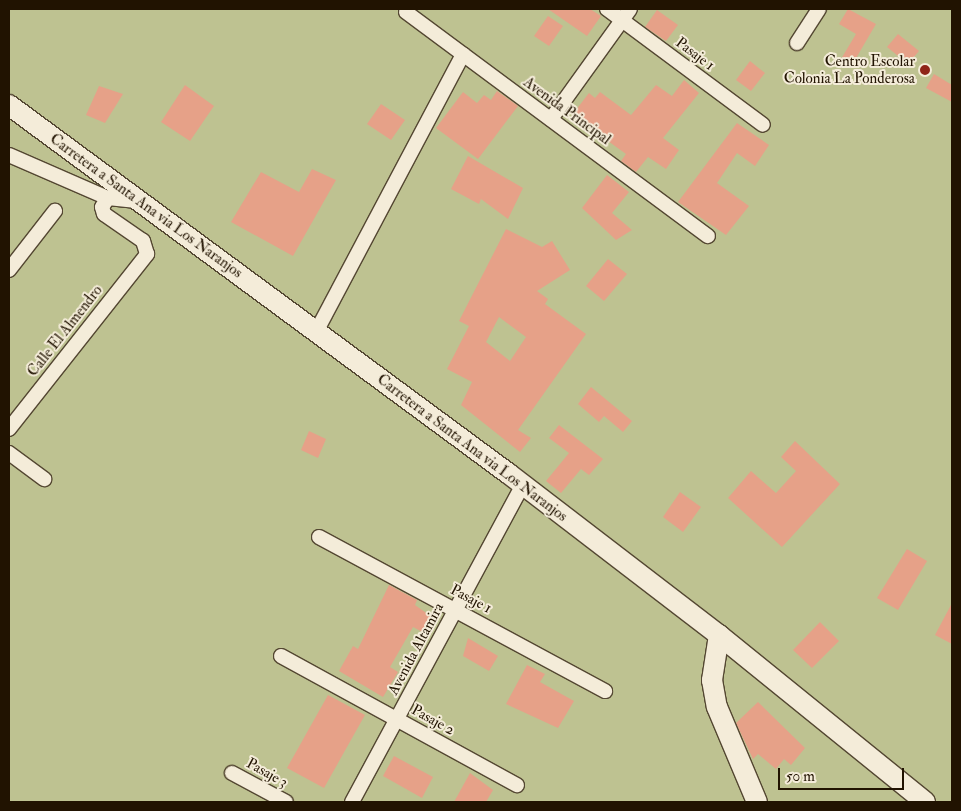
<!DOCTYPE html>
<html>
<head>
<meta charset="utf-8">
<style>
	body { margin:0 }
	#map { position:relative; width:961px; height:811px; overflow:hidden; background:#eee2c5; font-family:"IM FELL Double Pica",serif }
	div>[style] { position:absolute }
	.green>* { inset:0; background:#bec291 }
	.building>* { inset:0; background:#e6a188 }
	.roads { filter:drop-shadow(1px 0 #544732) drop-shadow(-1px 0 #544732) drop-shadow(0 1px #544732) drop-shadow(0 -1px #544732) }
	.street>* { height:14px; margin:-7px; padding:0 7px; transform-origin:7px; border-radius:7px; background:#f4ecd9 }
	.secondary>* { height:20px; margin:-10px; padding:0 10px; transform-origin:10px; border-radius:10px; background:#f4ecd9 }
	.dots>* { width:14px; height:14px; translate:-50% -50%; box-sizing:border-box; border:2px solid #f4ecd9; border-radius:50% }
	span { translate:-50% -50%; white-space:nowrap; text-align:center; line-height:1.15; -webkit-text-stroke:4px #f4ecd9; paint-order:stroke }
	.street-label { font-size:15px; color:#211301 }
	.poi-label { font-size:15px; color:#211301 }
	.right { translate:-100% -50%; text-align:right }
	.frame { position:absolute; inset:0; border:10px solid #211301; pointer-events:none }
	.scale { position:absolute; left:778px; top:768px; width:126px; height:22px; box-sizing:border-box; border:2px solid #211301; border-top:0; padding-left:6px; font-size:15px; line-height:18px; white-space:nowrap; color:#211301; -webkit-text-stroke:4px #f4ecd9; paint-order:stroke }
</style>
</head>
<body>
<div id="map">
	<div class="green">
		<div style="clip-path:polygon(9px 9px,952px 9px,952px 802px,9px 802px)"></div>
	</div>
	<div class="building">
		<div style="clip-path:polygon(548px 9px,590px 9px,601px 16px,587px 36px)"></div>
		<div style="clip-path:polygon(848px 9px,876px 24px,852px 65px,841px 59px,856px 34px,839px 24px)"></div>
		<div style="clip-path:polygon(657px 10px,678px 25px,666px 41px,645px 27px)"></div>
		<div style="clip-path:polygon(548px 16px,563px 26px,549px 46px,534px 36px)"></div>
		<div style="clip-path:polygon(898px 34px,919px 51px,908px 64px,887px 47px)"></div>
		<div style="clip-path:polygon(750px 61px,765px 73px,751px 91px,736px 80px)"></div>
		<div style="clip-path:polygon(934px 74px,952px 85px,952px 102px,926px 88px)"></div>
		<div style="clip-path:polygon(684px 80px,699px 93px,663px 138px,679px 150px,666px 169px,648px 157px,636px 172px,621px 161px,626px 154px,572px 115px,589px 93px,595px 98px,600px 92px,631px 115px,656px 85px,672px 96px)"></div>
		<div style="clip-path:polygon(185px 85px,214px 106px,190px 141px,161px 122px)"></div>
		<div style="clip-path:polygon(99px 86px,123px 94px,105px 123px,86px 115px)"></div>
		<div style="clip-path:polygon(497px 91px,518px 106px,478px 159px,436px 128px,463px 92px,477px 103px,484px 95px,491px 100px)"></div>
		<div style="clip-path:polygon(381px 104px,405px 120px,391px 140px,367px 124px)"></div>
		<div style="clip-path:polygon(737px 123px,769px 145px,755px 166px,737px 153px,717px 183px,749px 206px,726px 235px,678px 202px)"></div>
		<div style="clip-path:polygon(468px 156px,523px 188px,508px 219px,481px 199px,479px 204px,451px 189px)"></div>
		<div style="clip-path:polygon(312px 169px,336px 180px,293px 256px,231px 222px,261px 172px,299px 192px)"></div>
		<div style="clip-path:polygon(607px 175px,629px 192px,612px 213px,632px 230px,616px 240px,582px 208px)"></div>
		<div style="clip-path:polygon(evenodd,506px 229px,542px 247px,552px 241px,570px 270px,537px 291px,548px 299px,545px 304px,586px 334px,518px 430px,531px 438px,520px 452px,461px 405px,472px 382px,447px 369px,469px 326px,459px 321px,506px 229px,499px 317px,526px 337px,510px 361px,486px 342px,499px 317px)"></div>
		<div style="clip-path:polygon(608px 259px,627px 274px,604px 301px,586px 286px)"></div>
		<div style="clip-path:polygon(591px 387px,632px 421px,623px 432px,604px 416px,599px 422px,578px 404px)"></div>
		<div style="clip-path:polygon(559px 425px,603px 459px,589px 475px,581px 469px,561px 493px,546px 481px,569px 453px,549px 438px)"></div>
		<div style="clip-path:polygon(309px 431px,326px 439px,318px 458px,301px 450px)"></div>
		<div style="clip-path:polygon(795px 441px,840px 484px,782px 547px,728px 498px,751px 471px,776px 493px,796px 471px,781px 457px)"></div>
		<div style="clip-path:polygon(680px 492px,701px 507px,683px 532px,663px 517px)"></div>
		<div style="clip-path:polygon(907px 549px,927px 561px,898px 610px,877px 598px)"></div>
		<div style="clip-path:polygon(389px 585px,417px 600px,415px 605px,436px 620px,428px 635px,413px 627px,390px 667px,398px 672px,383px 697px,339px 671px,353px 646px,358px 649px)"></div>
		<div style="clip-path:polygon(952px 603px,952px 644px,935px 635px)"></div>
		<div style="clip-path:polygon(820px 622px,839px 641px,812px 668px,793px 650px)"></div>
		<div style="clip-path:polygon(468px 638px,498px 656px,489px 671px,463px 656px)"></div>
		<div style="clip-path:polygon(527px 665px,545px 674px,540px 682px,574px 701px,558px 728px,506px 704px)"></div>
		<div style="clip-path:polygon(328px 695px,365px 715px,324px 788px,287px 768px)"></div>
		<div style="clip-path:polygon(758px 702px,805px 748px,791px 765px,784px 759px,776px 769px,758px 754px,753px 759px,736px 723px)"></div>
		<div style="clip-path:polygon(394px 756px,433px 777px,422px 798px,383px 776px)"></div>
		<div style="clip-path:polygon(470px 773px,493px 790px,486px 802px,454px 802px)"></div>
	</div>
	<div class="roads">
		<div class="street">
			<div style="left:607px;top:9px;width:194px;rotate:36.6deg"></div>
			<div style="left:406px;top:12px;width:376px;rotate:36.6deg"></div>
			<div style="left:797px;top:43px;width:40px;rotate:-57.1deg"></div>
			<div style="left:551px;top:119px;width:135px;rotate:-54.3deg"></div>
			<div style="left:9px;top:155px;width:108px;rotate:23.5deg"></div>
			<div style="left:108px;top:198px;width:31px;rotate:6deg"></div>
			<div style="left:9px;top:270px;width:75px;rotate:-52.1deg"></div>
			<div style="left:316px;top:332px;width:314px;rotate:-62.1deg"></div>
			<div style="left:9px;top:429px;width:223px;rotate:-51.7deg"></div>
			<div style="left:147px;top:254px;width:14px;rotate:-107deg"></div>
			<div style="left:143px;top:241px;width:47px;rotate:-145.3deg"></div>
			<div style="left:104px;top:214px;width:7px;rotate:-106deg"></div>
			<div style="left:102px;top:207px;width:11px;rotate:-56deg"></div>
			<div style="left:9px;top:453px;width:44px;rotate:36.6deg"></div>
			<div style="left:319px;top:537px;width:325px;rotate:28.3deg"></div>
			<div style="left:281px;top:656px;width:269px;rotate:28.7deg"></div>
			<div style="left:232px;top:773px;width:61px;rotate:28.2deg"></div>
			<div style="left:352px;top:802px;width:360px;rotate:-61.7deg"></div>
		</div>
		<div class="secondary">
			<div style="left:9px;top:105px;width:621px;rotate:36.43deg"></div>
			<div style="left:509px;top:474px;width:265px;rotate:37.5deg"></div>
			<div style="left:719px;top:635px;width:265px;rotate:39deg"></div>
			<div style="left:719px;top:635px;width:46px;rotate:98.8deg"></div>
			<div style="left:712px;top:680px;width:27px;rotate:80deg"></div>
			<div style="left:717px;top:707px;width:103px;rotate:67.2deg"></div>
		</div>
	</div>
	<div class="dots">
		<div style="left:925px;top:70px;background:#8f2418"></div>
	</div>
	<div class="street-label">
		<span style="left:695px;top:54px;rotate:37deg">Pasaje 1</span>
		<span style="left:567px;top:111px;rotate:36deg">Avenida Principal</span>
		<span style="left:146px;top:206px;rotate:36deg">Carretera a Santa Ana via Los Naranjos</span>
		<span style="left:65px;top:331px;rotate:-52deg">Calle El Almendro</span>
		<span style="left:472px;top:448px;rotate:37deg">Carretera a Santa Ana via Los Naranjos</span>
		<span style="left:471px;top:599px;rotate:28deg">Pasaje 1</span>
		<span style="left:416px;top:649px;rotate:-62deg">Avenida Altamira</span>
		<span style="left:433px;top:720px;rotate:29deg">Pasaje 2</span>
		<span style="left:267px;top:773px;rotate:29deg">Pasaje 3</span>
	</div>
	<div class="poi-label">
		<span class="right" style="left:915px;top:70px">Centro Escolar<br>Colonia La Ponderosa</span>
	</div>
	<div class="frame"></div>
	<div class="scale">50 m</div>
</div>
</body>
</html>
